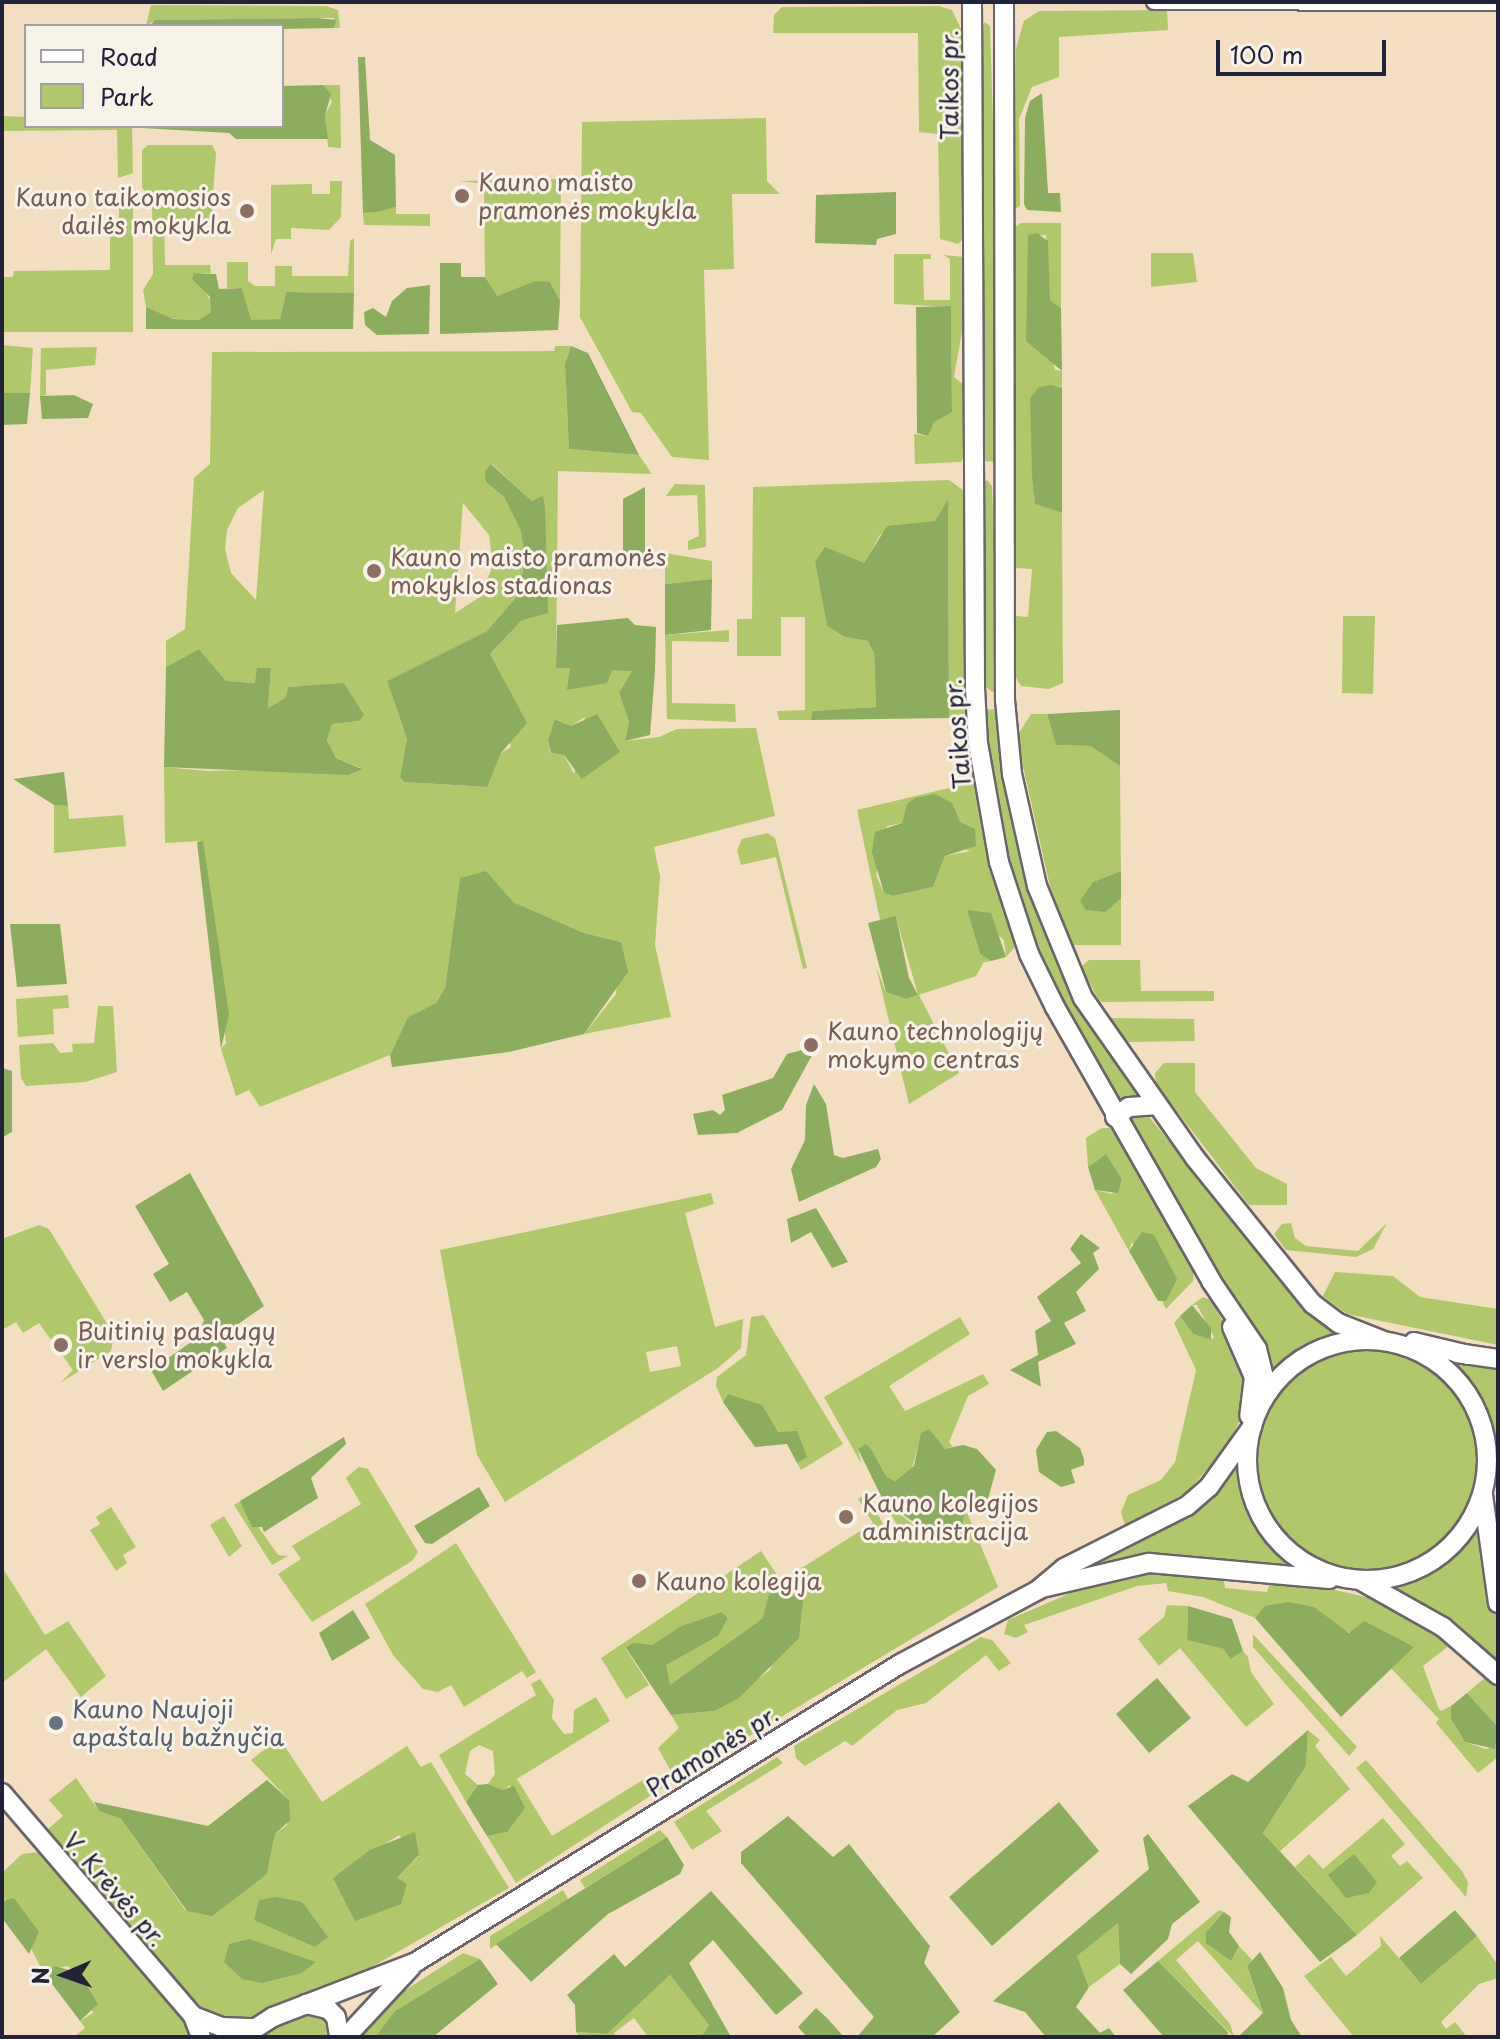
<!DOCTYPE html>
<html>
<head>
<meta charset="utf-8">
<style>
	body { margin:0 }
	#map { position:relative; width:1500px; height:2039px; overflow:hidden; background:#f3dec2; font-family:"Playpen Sans",sans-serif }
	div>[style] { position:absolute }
	.green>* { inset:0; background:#b1c76b }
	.round { border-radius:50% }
	.forest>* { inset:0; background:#8cac5f }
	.roads { filter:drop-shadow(2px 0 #6b646a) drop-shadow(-2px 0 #6b646a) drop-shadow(0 2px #6b646a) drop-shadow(0 -2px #6b646a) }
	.minor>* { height:14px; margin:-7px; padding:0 7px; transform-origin:7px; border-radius:7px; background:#fff }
	.major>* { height:18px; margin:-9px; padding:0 9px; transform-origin:9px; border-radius:9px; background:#fff }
	.major>.ring { margin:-9px; padding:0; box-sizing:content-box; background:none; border:18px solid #fff; border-radius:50% }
	.dots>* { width:22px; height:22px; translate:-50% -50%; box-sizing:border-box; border:4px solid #f7f3e8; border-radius:50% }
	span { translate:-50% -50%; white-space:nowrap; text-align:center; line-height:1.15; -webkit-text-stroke:6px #f7f3e8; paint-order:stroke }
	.street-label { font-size:24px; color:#22223b }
	.education-label { font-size:24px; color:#785e54 }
	.left { translate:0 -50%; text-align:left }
	.right { translate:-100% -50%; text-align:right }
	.worship-label { font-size:24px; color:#5b616d }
	.frame { position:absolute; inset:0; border:4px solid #22223b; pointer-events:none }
	.legend { position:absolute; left:24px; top:24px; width:260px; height:104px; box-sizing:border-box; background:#f7f3e8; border:2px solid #a29fa3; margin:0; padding:10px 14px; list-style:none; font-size:24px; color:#22223b }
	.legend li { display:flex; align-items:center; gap:16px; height:40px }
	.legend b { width:40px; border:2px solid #a29fa3 }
	.north { position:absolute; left:24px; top:1935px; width:80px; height:80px; -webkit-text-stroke:6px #f7f3e8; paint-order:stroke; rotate:268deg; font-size:22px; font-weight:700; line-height:32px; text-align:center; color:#22223b }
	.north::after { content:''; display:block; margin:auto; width:28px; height:36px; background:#22223b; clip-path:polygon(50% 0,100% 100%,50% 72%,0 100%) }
	.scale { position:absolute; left:1216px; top:40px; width:170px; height:36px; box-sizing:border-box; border:4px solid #22223b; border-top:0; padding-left:10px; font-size:24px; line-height:28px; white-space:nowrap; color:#22223b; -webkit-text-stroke:6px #f7f3e8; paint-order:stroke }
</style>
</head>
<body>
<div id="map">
	<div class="green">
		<div style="clip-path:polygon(151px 5px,326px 6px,338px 10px,340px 28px,334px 28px,334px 18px,317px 18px,156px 20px,146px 26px)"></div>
		<div style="clip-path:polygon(939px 6px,952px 10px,961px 29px,967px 235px,958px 244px,940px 239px,938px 134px,919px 132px,918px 33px,773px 33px,774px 15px,782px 7px)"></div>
		<div style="clip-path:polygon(1167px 10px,1168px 30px,1059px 37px,1059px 77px,1032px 87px,1019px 119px,1020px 206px,1015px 209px,1016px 48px,1024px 21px,1039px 11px)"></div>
		<div style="clip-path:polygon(985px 22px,990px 26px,997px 242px,997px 462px,981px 461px,981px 29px)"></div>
		<div style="clip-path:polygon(323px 85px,340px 85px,341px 148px,328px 147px,325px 115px,332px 102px)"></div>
		<div style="clip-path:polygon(2px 116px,26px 117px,26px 126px,132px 126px,133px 173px,118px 178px,117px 130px,2px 131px)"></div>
		<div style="clip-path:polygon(766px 118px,767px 181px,780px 194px,732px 194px,734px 269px,704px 270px,709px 460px,672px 457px,641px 413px,632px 412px,580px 317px,582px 122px)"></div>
		<div style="clip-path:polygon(148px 145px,212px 145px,216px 153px,211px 223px,164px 223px,165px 265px,210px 265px,211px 273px,194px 273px,212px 303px,211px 312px,199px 320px,162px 318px,146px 307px,143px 290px,153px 274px,152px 204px,142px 187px,142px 150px)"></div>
		<div style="clip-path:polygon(561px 179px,560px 301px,550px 282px,496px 296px,485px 277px,484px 184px,460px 181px)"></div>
		<div style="clip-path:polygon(330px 181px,342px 181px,341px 217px,329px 230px,291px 228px,291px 239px,276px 239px,271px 255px,271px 185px,312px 184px,312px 194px,330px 194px)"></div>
		<div style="clip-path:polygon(119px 189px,133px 195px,133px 332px,2px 332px,2px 277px,13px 277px,14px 271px,110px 270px,110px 235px,119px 235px)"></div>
		<div style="clip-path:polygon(396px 207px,396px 214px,430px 214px,430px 226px,364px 225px,363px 213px)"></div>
		<div style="clip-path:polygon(1021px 223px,1061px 223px,1061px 308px,1050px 300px,1046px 235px,1028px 236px,1029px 271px,1055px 370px,1062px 371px,1062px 388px,1052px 385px,1030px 398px,1035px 504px,1062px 513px,1063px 683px,1049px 689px,1021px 686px,1015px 676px,1015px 616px,1028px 617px,1032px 569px,1014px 568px,1010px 301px,1015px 227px)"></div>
		<div style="clip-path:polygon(354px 238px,354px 293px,286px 292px,280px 319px,250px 321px,242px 288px,227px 288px,227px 262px,248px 262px,248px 281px,255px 286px,275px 286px,275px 266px,292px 266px,292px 276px,348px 276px,350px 241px)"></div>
		<div style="clip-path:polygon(1151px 253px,1193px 253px,1197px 282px,1151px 287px)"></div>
		<div style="clip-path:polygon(894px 254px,931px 254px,931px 259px,923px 259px,924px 300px,950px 300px,950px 259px,943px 255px,965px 257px,967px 303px,954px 377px,963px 384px,967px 408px,967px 452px,961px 462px,915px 464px,914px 434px,928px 436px,933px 422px,952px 411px,951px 307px,894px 304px)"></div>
		<div style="clip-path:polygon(2px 345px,33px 348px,30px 393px,2px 393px)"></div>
		<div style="clip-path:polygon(evenodd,555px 346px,571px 346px,565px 364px,569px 449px,639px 455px,652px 474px,558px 471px,556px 667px,570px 668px,568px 690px,612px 670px,633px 670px,619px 693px,629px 722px,625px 741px,659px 737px,677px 729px,756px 728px,775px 816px,654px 847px,660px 876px,655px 945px,671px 1017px,584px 1034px,616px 994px,621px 942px,584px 933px,460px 879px,445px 988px,436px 1003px,408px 1017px,390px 1055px,260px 1107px,249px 1090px,236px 1096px,221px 1049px,226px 1043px,202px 841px,165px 843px,164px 767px,208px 771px,361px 768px,336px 758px,327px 740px,332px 724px,359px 721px,344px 684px,288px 687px,285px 698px,268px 708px,271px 668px,255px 683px,226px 681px,199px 649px,166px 667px,166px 641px,185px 629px,194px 478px,210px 464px,212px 352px,554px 351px,555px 346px,492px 464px,532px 501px,522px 620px,490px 654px,511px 747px,501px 753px,486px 787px,404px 782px,400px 777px,407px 739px,387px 681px,487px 631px,517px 596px,525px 562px,521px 531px,504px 497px,486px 482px,492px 464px,555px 346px,264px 490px,256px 600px,231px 573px,225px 549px,227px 530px,238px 508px,264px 490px,555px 346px,463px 503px,489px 535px,493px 565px,480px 597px,455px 613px,463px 503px,555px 346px,585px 717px,574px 774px,564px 755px,550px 753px,548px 741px,556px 719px,571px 726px,585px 717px)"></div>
		<div style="clip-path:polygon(97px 347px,95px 365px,46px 370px,46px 395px,40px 396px,41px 348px)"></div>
		<div style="clip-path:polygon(949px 480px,967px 493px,970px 712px,949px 718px,948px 499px,935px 521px,880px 535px,864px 564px,815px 562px,827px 626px,845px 637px,868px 641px,874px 653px,876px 707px,812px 711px,811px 720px,779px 720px,777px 711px,805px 710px,805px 617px,781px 617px,781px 656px,737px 656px,737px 619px,752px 619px,753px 487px)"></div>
		<div style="clip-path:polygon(987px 480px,992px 486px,997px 616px,998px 689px,992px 692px,986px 687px,981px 557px,980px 486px)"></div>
		<div style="clip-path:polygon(675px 484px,705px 485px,706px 547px,688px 550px,688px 541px,699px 536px,697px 495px,666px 496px)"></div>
		<div style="clip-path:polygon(665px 553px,712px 561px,712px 579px,665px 584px)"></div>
		<div style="clip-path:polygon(1343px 616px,1375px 616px,1373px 694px,1342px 693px)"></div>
		<div style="clip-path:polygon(729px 630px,729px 642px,672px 641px,672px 703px,735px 704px,736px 722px,667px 719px,665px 635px)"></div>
		<div style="clip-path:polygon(997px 709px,1033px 901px,1090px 1024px,1140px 1095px,1117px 1106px,1047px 978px,1003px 859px,982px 710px)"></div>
		<div style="clip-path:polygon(1031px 714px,1047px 714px,1056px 745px,1090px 746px,1120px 766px,1121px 871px,1093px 882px,1106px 912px,1121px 898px,1121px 945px,1071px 945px,1056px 913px,1022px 762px,1019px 733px)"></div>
		<div style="clip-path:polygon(evenodd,970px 783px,978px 787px,1016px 946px,1006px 957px,1004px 940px,967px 910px,980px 954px,991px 961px,984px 962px,976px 976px,919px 995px,959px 1073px,909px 1104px,876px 967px,886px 992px,906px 999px,918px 995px,896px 917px,880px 920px,857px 810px,970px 783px,902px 823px,970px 851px,945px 856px,933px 887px,893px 896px,884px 893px,876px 875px,887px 826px,902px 823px)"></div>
		<div style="clip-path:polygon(54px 805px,68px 806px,69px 819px,123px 815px,126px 846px,54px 853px)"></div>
		<div style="clip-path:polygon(767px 833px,775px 838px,807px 968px,803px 969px,776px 857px,741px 865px,737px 850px,742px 839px)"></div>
		<div style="clip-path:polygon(1089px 960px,1140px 960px,1141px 991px,1214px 991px,1214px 1001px,1100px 1002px,1081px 967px)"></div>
		<div style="clip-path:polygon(68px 995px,69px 1008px,53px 1009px,54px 1034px,18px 1037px,16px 999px)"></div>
		<div style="clip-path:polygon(98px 1006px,113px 1006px,117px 1072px,85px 1082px,26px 1086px,21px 1078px,19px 1045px,53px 1043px,60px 1053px,73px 1052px,72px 1044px,94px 1043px)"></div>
		<div style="clip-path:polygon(1109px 1018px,1194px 1019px,1195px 1041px,1128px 1042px)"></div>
		<div style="clip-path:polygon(1164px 1063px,1195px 1063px,1195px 1092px,1256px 1168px,1287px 1184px,1287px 1205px,1249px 1205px,1156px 1084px,1155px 1073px)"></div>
		<div style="clip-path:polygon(1146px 1113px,1292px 1293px,1317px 1318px,1350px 1336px,1313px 1346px,1272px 1376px,1260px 1341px,1128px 1119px)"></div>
		<div style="clip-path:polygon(1102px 1128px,1114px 1128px,1194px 1269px,1193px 1281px,1166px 1309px,1132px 1242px,1129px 1251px,1095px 1190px,1112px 1194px,1122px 1179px,1106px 1154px,1088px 1167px,1086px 1138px)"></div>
		<div style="clip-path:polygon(evenodd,711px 1193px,714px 1204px,685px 1213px,715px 1327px,743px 1319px,741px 1348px,718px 1368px,505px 1502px,477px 1455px,440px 1250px,711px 1193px,677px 1346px,681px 1366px,650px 1372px,646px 1352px,677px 1346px)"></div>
		<div style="clip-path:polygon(1291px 1223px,1295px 1238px,1306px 1246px,1358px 1251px,1387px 1223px,1373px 1249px,1356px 1257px,1286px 1250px,1274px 1234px,1282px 1224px)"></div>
		<div style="clip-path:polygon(39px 1225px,49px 1229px,114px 1335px,111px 1351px,60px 1383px,73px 1370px,39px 1323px,23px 1333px,16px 1322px,2px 1330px,2px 1239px)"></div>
		<div style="clip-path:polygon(1335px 1272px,1393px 1276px,1420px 1297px,1498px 1309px,1498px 1345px,1347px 1314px,1323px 1296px)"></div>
		<div style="clip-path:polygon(1203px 1297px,1211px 1300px,1246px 1364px,1248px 1403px,1227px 1447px,1187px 1492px,1125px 1525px,1121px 1512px,1128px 1495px,1161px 1480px,1175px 1462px,1196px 1370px,1174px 1323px,1180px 1316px,1193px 1334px,1211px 1340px,1214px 1337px,1197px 1305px,1192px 1305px)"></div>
		<div style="clip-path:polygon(764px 1315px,843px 1444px,801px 1470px,797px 1463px,806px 1456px,728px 1394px,723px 1402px,716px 1386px,717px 1377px,746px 1355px,751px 1317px)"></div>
		<div style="clip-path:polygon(960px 1317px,970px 1334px,889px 1386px,905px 1411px,983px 1374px,989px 1384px,968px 1396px,949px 1442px,953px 1447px,945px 1449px,922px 1433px,912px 1468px,895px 1481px,886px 1476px,872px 1450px,858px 1449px,861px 1463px,824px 1397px)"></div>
		<div class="round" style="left:1254px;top:1348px;width:226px;height:226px"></div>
		<div style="clip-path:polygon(1449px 1364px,1498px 1369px,1498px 1447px,1493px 1455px,1482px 1410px)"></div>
		<div style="clip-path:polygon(1242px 1464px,1250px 1505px,1262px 1527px,1273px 1544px,1305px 1570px,1139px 1556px,1079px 1570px,1200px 1506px)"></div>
		<div style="clip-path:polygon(359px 1467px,368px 1469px,418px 1552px,412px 1561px,312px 1622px,278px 1574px,301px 1559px,292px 1546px,361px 1504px,346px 1478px)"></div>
		<div style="clip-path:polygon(867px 1494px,891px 1539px,900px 1530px,883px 1500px,928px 1537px,954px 1539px,966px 1510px,998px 1587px,676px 1780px,658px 1748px,679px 1728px,671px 1715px,714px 1711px,770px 1670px,794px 1599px,780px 1590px,763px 1618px,669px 1686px,665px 1665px,718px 1636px,728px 1618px,722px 1612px,681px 1626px,652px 1645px,626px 1649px,649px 1685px,626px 1699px,601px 1658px,761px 1551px,781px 1581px,873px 1523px,858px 1499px)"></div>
		<div style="clip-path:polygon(240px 1501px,278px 1555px,288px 1556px,272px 1565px,234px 1505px)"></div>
		<div style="clip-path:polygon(111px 1507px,136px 1547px,123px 1555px,127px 1563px,116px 1571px,90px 1530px,100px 1524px,96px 1517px)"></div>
		<div style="clip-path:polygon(224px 1516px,242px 1546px,229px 1557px,210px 1525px)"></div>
		<div style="clip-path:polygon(1478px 1519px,1488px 1593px,1498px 1620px,1498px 1668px,1388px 1587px,1445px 1561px)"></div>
		<div style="clip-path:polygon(456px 1543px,536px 1672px,527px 1678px,522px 1671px,464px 1707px,451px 1685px,438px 1692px,423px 1689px,393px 1655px,365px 1604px)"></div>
		<div style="clip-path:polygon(2px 1567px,45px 1635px,68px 1621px,106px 1676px,81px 1697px,46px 1649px,2px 1683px)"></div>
		<div style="clip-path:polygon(1156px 1570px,1204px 1575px,1224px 1581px,1225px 1588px,1267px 1592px,1269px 1585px,1303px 1583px,1384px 1601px,1435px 1631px,1462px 1655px,1450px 1645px,1423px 1666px,1438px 1707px,1441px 1711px,1451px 1706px,1451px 1719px,1465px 1742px,1486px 1749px,1498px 1745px,1498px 1757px,1478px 1773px,1436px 1723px,1439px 1719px,1390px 1667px,1414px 1647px,1344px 1631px,1314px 1607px,1265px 1606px,1255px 1618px,1203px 1597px,1168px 1591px,1166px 1583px,1137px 1586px,1024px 1625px,1028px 1632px,1016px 1638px,1004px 1634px,1008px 1620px,1073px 1592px)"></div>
		<div style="clip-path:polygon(1167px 1605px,1188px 1606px,1187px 1640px,1225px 1649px,1230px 1658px,1243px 1651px,1248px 1657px,1251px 1672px,1274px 1704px,1246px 1727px,1180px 1648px,1159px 1666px,1138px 1639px,1164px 1617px)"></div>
		<div style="clip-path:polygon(1253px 1634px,1357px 1747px,1349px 1756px,1253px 1647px)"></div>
		<div style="clip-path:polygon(981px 1637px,992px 1640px,1011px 1663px,999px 1671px,986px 1655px,926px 1703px,897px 1710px,852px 1746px,845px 1741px,805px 1766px,796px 1758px,794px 1746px)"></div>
		<div style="clip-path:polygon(1478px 1668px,1498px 1686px,1498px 1727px,1467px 1693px,1486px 1677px)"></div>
		<div style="clip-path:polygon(540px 1679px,554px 1700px,552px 1718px,564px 1734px,573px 1733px,574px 1710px,596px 1697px,610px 1721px,517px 1779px,552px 1836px,651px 1775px,659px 1776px,664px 1787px,516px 1883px,487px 1836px,507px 1832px,510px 1785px,502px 1791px,488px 1784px,495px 1774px,493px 1751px,479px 1745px,470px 1751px,465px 1774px,478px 1785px,466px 1802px,439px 1755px,536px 1695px,531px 1684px)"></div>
		<div style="clip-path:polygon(1308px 1730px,1320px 1740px,1315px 1746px,1350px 1789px,1280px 1851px,1263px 1833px,1306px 1766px)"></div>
		<div style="clip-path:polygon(evenodd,279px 1738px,322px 1802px,407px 1746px,421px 1767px,431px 1762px,509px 1888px,361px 1973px,247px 2020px,217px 2022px,197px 2008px,59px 1848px,48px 1829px,63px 1816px,49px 1800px,76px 1778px,99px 1811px,121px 1819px,186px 1911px,267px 1874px,275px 1834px,287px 1825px,289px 1800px,251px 1760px,279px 1738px,399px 1835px,419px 1856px,397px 1878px,333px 1878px,399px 1835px)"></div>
		<div style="clip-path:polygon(777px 1757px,783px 1763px,706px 1811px,722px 1831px,692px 1850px,674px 1822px)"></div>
		<div style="clip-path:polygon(1366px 1760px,1462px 1871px,1468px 1882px,1466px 1897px,1356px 1768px)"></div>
		<div style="clip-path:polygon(1383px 1818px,1405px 1844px,1391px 1856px,1400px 1866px,1407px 1861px,1423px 1878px,1357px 1935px,1295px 1867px,1309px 1854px,1323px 1869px)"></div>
		<div style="clip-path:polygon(660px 1830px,667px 1837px,585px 1888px,580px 1880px)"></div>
		<div style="clip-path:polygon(39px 1852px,185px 2020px,192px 2037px,74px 2037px,85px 2028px,80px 2021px,93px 2013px,79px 1973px,67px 1966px,43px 1972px,6px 1899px,2px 1901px,2px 1873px,22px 1854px)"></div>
		<div style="clip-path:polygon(563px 1890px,568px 1899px,490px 1949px,490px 1936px)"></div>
		<div style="clip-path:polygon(1219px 1910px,1224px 1912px,1206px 1932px,1231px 1960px,1239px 1946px,1252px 1960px,1247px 1967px,1263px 2014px,1198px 1941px,1176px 1960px,1230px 2024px,1234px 2037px,1158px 1961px)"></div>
		<div style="clip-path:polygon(1118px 1922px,1120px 1964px,1089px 1987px,1077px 1956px)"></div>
		<div style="clip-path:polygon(1380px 1936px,1421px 1984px,1477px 1936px,1498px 1965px,1498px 1978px,1479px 1984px,1441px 2022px,1446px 2029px,1455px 2022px,1467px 2037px,1354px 2037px,1304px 1976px,1331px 1957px,1346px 1976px,1381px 1946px)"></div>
		<div style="clip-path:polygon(463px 1953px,480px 1959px,395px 2011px,375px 2037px,354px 2037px,393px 1998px)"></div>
		<div style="clip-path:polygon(670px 1975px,709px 2025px,701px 2037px,648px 2037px,634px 2018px,614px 2033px,616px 2037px,580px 2037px,576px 2032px,607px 2034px)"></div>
		<div style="clip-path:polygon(319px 2014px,326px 2019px,330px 2037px,257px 2037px,297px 2015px)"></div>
	</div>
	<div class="forest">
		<div style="clip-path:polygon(155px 20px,317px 18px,336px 20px,334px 28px,282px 29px,150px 26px)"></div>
		<div style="clip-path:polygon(358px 57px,365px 57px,370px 140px,395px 155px,396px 207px,376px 212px,363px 213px)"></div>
		<div style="clip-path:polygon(323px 85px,331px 94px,325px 116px,328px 139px,236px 139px,229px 133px,142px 128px,282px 126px,282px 86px)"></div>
		<div style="clip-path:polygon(1042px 93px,1048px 193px,1060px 193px,1061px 212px,1027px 210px,1024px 204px,1025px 118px,1030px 101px)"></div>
		<div style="clip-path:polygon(896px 192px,896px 234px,877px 239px,876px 245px,815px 243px,816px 195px)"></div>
		<div style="clip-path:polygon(1037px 233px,1048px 241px,1050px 300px,1061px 308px,1062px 371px,1026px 341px,1028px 235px)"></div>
		<div style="clip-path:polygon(440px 263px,461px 263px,461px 277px,485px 277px,497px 296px,536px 281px,550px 282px,560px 301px,558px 330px,440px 334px)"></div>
		<div style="clip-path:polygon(194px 273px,216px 274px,219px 289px,242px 288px,251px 320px,280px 319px,286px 292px,354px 293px,353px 329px,146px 329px,146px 307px,173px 319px,199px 320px,211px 312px,210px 297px,192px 279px)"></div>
		<div style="clip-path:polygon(430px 285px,429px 334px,377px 335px,365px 325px,364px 312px,373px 308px,386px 317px,392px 301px,407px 288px)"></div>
		<div style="clip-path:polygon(951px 306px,952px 412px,934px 422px,928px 436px,917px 433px,916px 307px)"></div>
		<div style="clip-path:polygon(571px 346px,588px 353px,639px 455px,569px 449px,565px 364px)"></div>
		<div style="clip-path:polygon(1052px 385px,1062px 388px,1062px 513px,1035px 504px,1032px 475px,1030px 398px,1039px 387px)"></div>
		<div style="clip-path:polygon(2px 393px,30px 393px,27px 424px,2px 425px)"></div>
		<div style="clip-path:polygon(74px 395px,93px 404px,88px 418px,42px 419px,40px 396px)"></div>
		<div style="clip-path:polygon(491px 464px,532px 501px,543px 496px,545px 508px,548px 613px,522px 620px,490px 654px,527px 723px,501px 753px,487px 787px,404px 782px,400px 777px,407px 739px,387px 681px,487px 631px,517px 596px,525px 562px,521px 531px,504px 497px,486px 482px,485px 471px)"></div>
		<div style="clip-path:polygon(645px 487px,645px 558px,623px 558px,623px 499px)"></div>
		<div style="clip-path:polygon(948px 499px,949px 718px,811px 720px,812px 711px,876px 707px,874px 653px,868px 641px,845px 637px,827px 626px,815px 562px,825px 547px,864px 563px,887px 526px,935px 521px)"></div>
		<div style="clip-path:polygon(712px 579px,711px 630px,665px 635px,665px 584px)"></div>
		<div style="clip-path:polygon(628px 618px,635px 625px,656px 627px,655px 671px,650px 735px,625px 741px,629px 722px,619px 693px,632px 671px,612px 670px,607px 683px,567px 690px,570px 668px,556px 668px,557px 625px)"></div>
		<div style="clip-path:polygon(199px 649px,226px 681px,255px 683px,257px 668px,271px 668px,268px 708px,285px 698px,288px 687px,344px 683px,364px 715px,359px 721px,332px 724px,327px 740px,336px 758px,362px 769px,348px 775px,164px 767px,166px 667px)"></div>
		<div style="clip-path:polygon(1120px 710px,1120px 766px,1090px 746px,1056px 745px,1047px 714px)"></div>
		<div style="clip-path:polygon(597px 714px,620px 752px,582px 779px,564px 755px,551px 753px,548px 741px,555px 719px,571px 726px)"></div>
		<div style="clip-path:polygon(64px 772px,68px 806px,54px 805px,13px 779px)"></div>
		<div style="clip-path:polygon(935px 794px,952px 803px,960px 822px,975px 829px,976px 846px,945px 856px,933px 887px,893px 896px,884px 893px,872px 852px,875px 832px,902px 823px,907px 804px,915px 798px)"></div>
		<div style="clip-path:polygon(203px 841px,229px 1014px,221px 1049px,197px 842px)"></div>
		<div style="clip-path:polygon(486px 871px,513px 902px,584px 933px,621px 942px,628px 972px,584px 1034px,509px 1052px,392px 1067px,390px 1055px,408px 1017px,436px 1003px,445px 988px,460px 878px)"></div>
		<div style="clip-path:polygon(1121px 871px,1121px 898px,1106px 912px,1086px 910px,1080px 901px,1093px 882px)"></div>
		<div style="clip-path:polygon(967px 910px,991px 913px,1006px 957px,991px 961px,980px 954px)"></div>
		<div style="clip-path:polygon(896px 916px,909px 978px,918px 995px,906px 999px,886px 992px,868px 923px)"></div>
		<div style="clip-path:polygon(10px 924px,60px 924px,67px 984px,17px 987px)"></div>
		<div style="clip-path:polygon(817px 1046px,782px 1110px,737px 1133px,698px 1135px,693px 1114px,713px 1110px,720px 1115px,725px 1110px,722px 1095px,773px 1078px,787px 1054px)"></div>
		<div style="clip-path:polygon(2px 1068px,12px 1071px,12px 1132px,3px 1137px)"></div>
		<div style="clip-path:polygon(814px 1084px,826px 1104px,834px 1155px,843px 1158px,878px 1149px,881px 1159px,876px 1167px,799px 1202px,791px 1169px,805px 1140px,806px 1105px)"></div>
		<div style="clip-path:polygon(1106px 1154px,1122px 1179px,1118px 1193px,1095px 1190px,1088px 1167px)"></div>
		<div style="clip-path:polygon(190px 1173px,264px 1306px,221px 1336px,227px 1348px,163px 1391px,151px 1370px,197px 1338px,204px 1320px,187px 1292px,170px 1302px,153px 1274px,169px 1264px,135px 1206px)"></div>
		<div style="clip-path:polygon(816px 1208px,848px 1262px,832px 1268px,811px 1232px,791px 1243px,787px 1219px)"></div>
		<div style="clip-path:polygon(1142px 1232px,1154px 1235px,1177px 1279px,1166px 1301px,1158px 1301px,1129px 1251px)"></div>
		<div style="clip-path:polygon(1081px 1234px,1100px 1248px,1093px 1253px,1099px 1269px,1076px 1292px,1086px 1311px,1064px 1323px,1076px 1344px,1038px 1362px,1041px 1387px,1010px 1370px,1038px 1355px,1035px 1331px,1051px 1321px,1037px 1297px,1081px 1263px,1070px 1249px)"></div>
		<div style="clip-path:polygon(1192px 1305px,1211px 1328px,1211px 1340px,1193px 1334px,1180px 1316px)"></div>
		<div style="clip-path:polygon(728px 1394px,762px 1405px,778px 1432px,797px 1431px,807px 1457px,797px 1463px,787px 1444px,755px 1447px,723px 1402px)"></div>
		<div style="clip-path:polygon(929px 1429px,945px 1449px,963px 1445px,977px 1449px,996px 1470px,988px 1499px,966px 1510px,960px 1531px,944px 1544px,883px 1500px,858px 1449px,866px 1444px,872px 1450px,886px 1476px,895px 1481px,914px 1466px,921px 1433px)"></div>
		<div style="clip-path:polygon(1056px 1431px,1080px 1448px,1084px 1459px,1084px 1465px,1071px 1470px,1075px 1483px,1061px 1487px,1039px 1472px,1036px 1450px,1047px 1432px)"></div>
		<div style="clip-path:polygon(344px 1437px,346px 1444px,311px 1478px,318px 1498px,264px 1532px,262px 1527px,252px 1527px,240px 1501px)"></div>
		<div style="clip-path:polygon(479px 1487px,490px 1506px,432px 1544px,425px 1543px,414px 1526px)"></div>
		<div style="clip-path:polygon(780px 1590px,803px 1600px,799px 1638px,739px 1698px,714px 1711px,671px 1715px,626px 1648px,633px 1643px,652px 1645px,681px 1626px,722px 1612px,728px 1618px,718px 1636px,666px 1665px,670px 1685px,763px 1618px,769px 1594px)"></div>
		<div style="clip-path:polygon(1288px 1602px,1314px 1607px,1349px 1633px,1364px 1621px,1414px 1647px,1341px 1717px,1255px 1618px,1265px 1606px)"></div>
		<div style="clip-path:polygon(1188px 1606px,1232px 1619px,1243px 1651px,1230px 1659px,1224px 1649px,1187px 1640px)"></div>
		<div style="clip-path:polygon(353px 1610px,370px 1638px,332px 1661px,319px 1633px)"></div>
		<div style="clip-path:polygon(1157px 1678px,1191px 1718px,1149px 1753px,1116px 1714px)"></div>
		<div style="clip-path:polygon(1467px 1693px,1498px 1727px,1495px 1749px,1465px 1742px,1451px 1719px,1451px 1706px)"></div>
		<div style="clip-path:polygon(1308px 1730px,1306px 1766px,1263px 1833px,1357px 1935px,1320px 1962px,1188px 1806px,1232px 1774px,1248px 1782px)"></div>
		<div style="clip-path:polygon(267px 1780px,289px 1800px,290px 1820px,275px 1834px,267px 1874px,212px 1916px,187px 1911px,121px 1819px,99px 1811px,94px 1802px,208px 1826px)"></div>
		<div style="clip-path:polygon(488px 1784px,502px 1790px,514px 1786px,525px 1808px,507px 1832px,487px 1836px,466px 1802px,478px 1785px)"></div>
		<div style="clip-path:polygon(1059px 1802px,1099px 1851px,992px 1946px,949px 1897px)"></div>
		<div style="clip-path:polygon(788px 1816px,833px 1857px,849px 1844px,930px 1946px,924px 1963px,960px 2012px,932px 2037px,857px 2037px,874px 2017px,741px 1863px,741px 1852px)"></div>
		<div style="clip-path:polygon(415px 1832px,419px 1855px,397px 1878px,407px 1884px,401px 1904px,355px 1921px,333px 1878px,370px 1850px)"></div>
		<div style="clip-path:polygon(1148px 1834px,1200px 1902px,1172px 1924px,1168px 1939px,1131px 1974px,1120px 1964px,1118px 1923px,1077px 1956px,1089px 1987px,1076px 2007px,1100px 2033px,1109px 2028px,1116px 2037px,1046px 2037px,1025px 2012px,993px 2001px,1149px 1869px,1143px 1838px)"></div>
		<div style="clip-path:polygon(667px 1837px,684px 1865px,680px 1874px,608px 1914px,531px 1982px,496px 1944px)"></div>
		<div style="clip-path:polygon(1354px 1854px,1377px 1882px,1369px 1893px,1346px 1898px,1328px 1875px)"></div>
		<div style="clip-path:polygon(711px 1891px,803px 1993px,776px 2015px,713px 1940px,689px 1963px,731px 2037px,701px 2037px,709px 2025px,670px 1975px,607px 2034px,576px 2032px,575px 2005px,567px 1995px,614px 1954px,625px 1967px)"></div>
		<div style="clip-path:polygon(276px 1897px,302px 1902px,328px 1937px,315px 1947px,254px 1920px,259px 1900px)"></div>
		<div style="clip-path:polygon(14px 1898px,39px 1932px,29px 1954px,2px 1918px,2px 1901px)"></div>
		<div style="clip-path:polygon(1455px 1910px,1477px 1936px,1421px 1984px,1399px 1958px)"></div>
		<div style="clip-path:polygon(1224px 1912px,1231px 1917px,1229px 1932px,1239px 1946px,1231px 1961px,1206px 1943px,1206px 1932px)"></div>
		<div style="clip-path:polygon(250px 1939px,275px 1948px,316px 1962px,302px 1973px,262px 1983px,242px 1979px,224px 1962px,229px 1944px)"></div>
		<div style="clip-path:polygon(1260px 1952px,1283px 1988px,1291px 2020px,1302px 2037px,1238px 2037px,1263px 2013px,1247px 1966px)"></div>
		<div style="clip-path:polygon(480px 1959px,498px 1984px,433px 2037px,375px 2037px,395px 2011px)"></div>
		<div style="clip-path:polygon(1158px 1961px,1227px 2031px,1229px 2037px,1164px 2037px,1123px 1990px)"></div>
		<div style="clip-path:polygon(55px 1966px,79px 1973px,98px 2004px,80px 2021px,43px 1972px)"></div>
		<div style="clip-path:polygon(816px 2008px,827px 2018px,844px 2037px,807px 2037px,798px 2027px)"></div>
	</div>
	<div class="roads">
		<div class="minor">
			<div style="left:1154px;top:2px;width:344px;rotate:0.2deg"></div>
		</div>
		<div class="major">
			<div style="left:972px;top:2px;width:686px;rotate:89.75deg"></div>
			<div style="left:975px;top:688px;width:55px;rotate:86.9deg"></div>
			<div style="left:978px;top:743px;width:121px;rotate:80deg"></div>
			<div style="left:999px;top:862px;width:97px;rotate:71.9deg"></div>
			<div style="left:1029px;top:954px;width:59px;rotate:63.9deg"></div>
			<div style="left:1055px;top:1007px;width:315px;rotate:60.3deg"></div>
			<div style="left:1211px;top:1281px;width:82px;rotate:55.9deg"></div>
			<div style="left:1257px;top:1349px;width:45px;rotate:76deg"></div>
			<div style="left:1004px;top:2px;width:698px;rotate:89.92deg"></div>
			<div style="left:1005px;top:700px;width:74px;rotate:84.6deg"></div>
			<div style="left:1012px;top:774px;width:115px;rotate:77.4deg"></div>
			<div style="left:1037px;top:886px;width:121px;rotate:67.7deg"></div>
			<div style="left:1083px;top:998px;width:195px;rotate:55deg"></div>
			<div style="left:1195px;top:1158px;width:188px;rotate:51.1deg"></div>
			<div style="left:1313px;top:1304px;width:31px;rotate:37deg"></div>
			<div style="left:1338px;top:1323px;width:49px;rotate:21.4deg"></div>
			<div style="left:1115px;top:1117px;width:17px;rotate:-36deg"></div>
			<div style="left:1129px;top:1107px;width:26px;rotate:-4deg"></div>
			<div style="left:1232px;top:1327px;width:55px;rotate:66.3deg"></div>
			<div style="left:1254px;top:1377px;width:39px;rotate:97deg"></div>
			<div class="ring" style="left:1247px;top:1340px;width:222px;height:222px"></div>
			<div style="left:1414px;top:1342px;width:56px;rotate:13.5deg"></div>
			<div style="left:1457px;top:1353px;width:41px;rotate:8.3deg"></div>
			<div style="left:1483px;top:1495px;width:109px;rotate:82.1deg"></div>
			<div style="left:1363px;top:1582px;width:92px;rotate:29.4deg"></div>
			<div style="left:1443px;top:1627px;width:73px;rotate:41.1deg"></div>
			<div style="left:1042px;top:1588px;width:110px;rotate:-13.2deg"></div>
			<div style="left:1149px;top:1563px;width:181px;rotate:5.1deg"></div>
			<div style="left:2px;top:1793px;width:294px;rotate:49.4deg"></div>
			<div style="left:193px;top:2016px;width:22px;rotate:69deg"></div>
			<div style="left:306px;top:2004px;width:23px;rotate:13deg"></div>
			<div style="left:328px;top:2009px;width:11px;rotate:45deg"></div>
			<div style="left:336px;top:2017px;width:20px;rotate:81deg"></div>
			<div style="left:193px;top:2016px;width:31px;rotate:21deg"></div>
			<div style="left:222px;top:2027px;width:33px;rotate:2deg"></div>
			<div style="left:242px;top:2037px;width:37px;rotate:-33deg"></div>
			<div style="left:273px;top:2017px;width:153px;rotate:-21deg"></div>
			<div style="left:416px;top:1962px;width:568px;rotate:-31.62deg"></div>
			<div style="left:900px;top:1664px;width:157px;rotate:-28.2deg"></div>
			<div style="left:1038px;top:1590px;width:34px;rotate:-40deg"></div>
			<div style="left:1064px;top:1568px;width:138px;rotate:-26.8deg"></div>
			<div style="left:1187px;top:1506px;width:29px;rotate:-41deg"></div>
			<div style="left:1209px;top:1487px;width:74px;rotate:-54.4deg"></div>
			<div style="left:346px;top:2037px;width:96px;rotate:-47.1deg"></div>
		</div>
	</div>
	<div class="dots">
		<div style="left:462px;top:196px;background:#8d6e63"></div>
		<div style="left:247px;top:211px;background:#8d6e63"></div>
		<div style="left:374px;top:571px;background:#8d6e63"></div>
		<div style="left:811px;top:1045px;background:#8d6e63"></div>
		<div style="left:61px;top:1345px;background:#8d6e63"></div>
		<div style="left:846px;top:1517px;background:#8d6e63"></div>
		<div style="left:639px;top:1581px;background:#8d6e63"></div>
		<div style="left:56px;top:1723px;background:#6b7280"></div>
	</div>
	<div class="street-label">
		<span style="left:949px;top:85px;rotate:-90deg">Taikos pr.</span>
		<span style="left:957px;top:734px;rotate:-95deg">Taikos pr.</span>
		<span style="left:712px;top:1751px;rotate:-32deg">Pramonės pr.</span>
		<span style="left:115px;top:1889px;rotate:49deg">V. Krėvės pr.</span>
	</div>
	<div class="education-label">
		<span class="left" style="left:478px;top:196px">Kauno maisto<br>pramonės mokykla</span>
		<span class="right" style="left:231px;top:211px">Kauno taikomosios<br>dailės mokykla</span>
		<span class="left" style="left:390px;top:571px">Kauno maisto pramonės<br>mokyklos stadionas</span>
		<span class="left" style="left:827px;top:1045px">Kauno technologijų<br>mokymo centras</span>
		<span class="left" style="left:77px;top:1345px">Buitinių paslaugų<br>ir verslo mokykla</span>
		<span class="left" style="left:862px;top:1517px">Kauno kolegijos<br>administracija</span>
		<span class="left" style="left:655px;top:1581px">Kauno kolegija</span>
	</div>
	<div class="worship-label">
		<span class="left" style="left:72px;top:1723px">Kauno Naujoji<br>apaštalų bažnyčia</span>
	</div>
	<div class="frame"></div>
	<ul class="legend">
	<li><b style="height:10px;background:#fff"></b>Road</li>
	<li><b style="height:22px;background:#b1c76b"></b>Park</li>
	</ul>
	<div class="north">N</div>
	<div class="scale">100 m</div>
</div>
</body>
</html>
